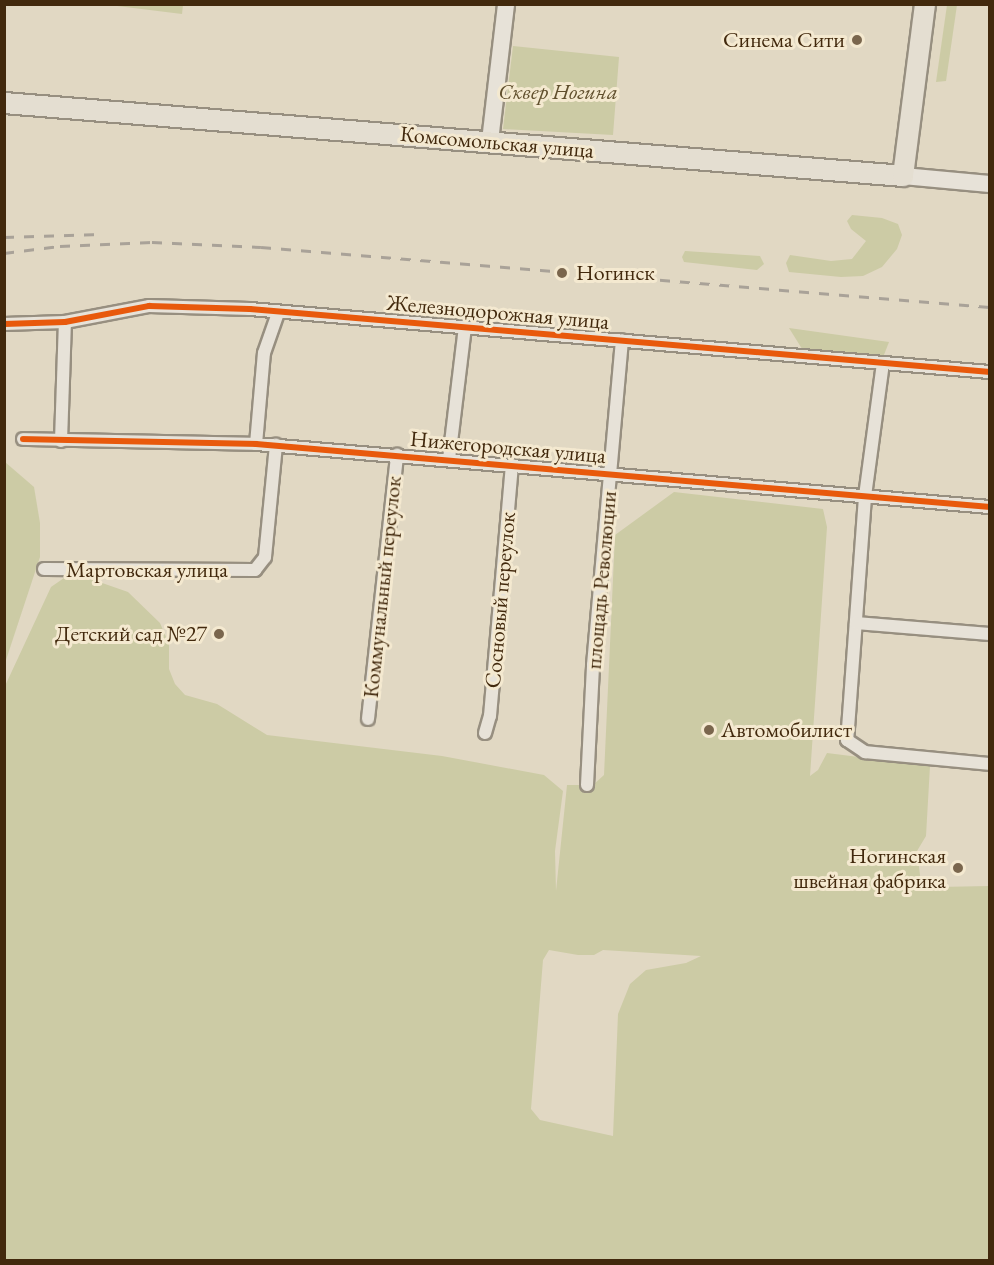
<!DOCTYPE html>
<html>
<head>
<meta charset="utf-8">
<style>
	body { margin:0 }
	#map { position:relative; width:994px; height:1265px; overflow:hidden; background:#e1d8c3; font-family:"EB Garamond",serif }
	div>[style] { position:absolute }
	.green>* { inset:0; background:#cccba5 }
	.roads { filter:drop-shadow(2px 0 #978f80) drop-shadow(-2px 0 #978f80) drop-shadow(0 2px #978f80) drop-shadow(0 -2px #978f80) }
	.street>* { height:12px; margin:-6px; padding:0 6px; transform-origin:6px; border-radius:6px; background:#e7e2d8 }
	.secondary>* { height:16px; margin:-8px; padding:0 8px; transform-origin:8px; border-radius:8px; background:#e7e2d8 }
	.primary>* { height:20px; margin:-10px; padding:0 10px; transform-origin:10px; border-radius:10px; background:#e4ded1 }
	.rail>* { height:3px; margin-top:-1.5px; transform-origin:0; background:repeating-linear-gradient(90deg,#a9a298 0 10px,transparent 0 20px) }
	.cycleway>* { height:6px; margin:-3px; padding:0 3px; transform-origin:3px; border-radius:3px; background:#e8590c }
	.dots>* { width:16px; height:16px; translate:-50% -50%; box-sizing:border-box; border:3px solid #f4e9d0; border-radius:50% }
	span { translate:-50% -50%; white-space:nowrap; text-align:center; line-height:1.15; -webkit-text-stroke:6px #f4e9d0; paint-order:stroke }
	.poi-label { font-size:22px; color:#42290d }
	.right { translate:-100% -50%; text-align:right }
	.left { translate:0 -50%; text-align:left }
	.park-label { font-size:22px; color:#604f2d; font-style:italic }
	.street-label { font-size:22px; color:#42290d }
	.frame { position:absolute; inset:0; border:6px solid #42290d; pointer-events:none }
</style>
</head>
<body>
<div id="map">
	<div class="green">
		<div style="clip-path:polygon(101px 4px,183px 4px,183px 5px,182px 14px)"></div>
		<div style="clip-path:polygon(947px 5px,957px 5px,946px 81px,936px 82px)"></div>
		<div style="clip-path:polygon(513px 46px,619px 57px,613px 135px,503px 129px)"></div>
		<div style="clip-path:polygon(852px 215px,882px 218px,898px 224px,902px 235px,897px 249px,882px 267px,863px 276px,841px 277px,789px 272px,786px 263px,790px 255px,831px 261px,852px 259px,866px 241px,851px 229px,847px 221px)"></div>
		<div style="clip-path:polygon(685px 251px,760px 256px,764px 264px,757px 270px,684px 262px,682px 257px)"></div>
		<div style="clip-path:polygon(789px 328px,889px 342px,882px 360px,804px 352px)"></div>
		<div style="clip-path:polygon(5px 462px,34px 487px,40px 523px,40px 557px,5px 663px)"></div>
		<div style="clip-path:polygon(evenodd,674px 492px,823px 509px,827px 527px,810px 776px,818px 770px,827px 753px,930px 766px,926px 836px,917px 851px,921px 883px,938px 887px,989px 886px,989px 1260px,5px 1260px,5px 686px,51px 587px,64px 578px,85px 577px,128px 592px,160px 623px,169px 644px,169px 669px,175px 684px,185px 695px,217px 704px,267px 735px,442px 756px,544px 775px,563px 791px,555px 851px,556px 891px,567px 785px,593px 785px,604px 775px,615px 535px,674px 492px,549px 950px,578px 955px,594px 955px,603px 950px,701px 956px,686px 963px,646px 970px,630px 984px,618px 1014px,613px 1136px,540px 1120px,531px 1109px,543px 960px,549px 950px)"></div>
	</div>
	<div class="roads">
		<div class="street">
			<div style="left:4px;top:324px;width:61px;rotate:-1.9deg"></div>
			<div style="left:65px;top:322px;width:86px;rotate:-10.8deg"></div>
			<div style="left:149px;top:306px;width:101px;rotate:1.7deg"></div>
			<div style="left:250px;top:309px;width:743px;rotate:4.87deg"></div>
			<div style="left:883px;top:363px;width:135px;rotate:97.7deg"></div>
			<div style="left:865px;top:497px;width:244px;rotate:94.2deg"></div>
			<div style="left:847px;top:740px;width:22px;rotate:34deg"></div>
			<div style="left:865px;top:752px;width:126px;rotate:5.5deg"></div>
			<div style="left:23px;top:439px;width:233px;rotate:1.2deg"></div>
			<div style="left:256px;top:444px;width:737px;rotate:4.91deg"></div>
			<div style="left:61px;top:441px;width:119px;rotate:-88.1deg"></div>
			<div style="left:256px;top:444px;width:91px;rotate:-85deg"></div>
			<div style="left:264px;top:353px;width:42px;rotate:-70.7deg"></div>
			<div style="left:449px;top:459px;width:133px;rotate:-83.1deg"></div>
			<div style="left:44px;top:569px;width:211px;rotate:0.3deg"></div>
			<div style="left:255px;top:570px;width:16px;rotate:-52deg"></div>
			<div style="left:265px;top:557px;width:113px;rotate:-84.4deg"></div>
			<div style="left:856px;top:623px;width:134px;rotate:4.7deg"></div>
			<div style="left:368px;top:719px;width:266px;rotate:-83.7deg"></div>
			<div style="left:485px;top:733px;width:18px;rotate:-74deg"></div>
			<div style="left:490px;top:716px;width:252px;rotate:-85deg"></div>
			<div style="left:587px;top:785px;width:120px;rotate:-87.1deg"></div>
			<div style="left:593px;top:665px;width:326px;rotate:-84.9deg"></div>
		</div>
		<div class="secondary">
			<div style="left:490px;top:141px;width:138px;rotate:-83.3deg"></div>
			<div style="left:903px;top:176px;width:87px;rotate:5.3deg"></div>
		</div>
		<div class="primary">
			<div style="left:4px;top:103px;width:902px;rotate:4.64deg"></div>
			<div style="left:903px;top:176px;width:173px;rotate:-82.7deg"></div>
		</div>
	</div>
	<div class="rail">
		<div style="left:4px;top:237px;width:97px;rotate:-1.8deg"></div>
		<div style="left:4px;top:253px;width:56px;rotate:-7.1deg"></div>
		<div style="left:60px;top:246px;width:92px;rotate:-2.5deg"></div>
		<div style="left:152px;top:242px;width:109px;rotate:2.6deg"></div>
		<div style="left:261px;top:247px;width:731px;rotate:4.71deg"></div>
	</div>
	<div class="cycleway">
		<div style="left:4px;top:324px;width:61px;rotate:-1.9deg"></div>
		<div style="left:65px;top:322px;width:86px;rotate:-10.8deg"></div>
		<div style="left:149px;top:306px;width:101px;rotate:1.7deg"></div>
		<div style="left:250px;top:309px;width:743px;rotate:4.87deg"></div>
		<div style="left:23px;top:439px;width:233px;rotate:1.2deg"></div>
		<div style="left:256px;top:444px;width:737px;rotate:4.91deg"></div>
	</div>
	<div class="dots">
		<div style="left:857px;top:40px;background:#7a664d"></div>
		<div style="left:562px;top:273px;background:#7a664d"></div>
		<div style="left:219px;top:634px;background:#7a664d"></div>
		<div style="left:709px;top:730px;background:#7a664d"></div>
		<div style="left:958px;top:868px;background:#7a664d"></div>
	</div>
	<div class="poi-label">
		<span class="right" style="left:845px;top:40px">Синема Сити</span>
		<span class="left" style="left:576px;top:273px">Ногинск</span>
		<span class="right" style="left:207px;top:634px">Детский сад №27</span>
		<span class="left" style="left:721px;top:730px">Автомобилист</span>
		<span class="right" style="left:946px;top:868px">Ногинская<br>швейная фабрика</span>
	</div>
	<div class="park-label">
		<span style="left:558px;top:92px">Сквер Ногина</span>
	</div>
	<div class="street-label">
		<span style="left:497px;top:142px;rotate:5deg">Комсомольская улица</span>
		<span style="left:498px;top:312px;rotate:5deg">Железнодорожная улица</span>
		<span style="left:508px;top:447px;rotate:5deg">Нижегородская улица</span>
		<span style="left:147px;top:570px">Мартовская улица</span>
		<span style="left:601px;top:580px;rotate:-85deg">площадь Революции</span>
		<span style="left:382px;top:587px;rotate:-84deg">Коммунальный переулок</span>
		<span style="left:500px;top:600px;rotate:-85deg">Сосновый переулок</span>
	</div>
	<div class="frame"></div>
</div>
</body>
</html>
